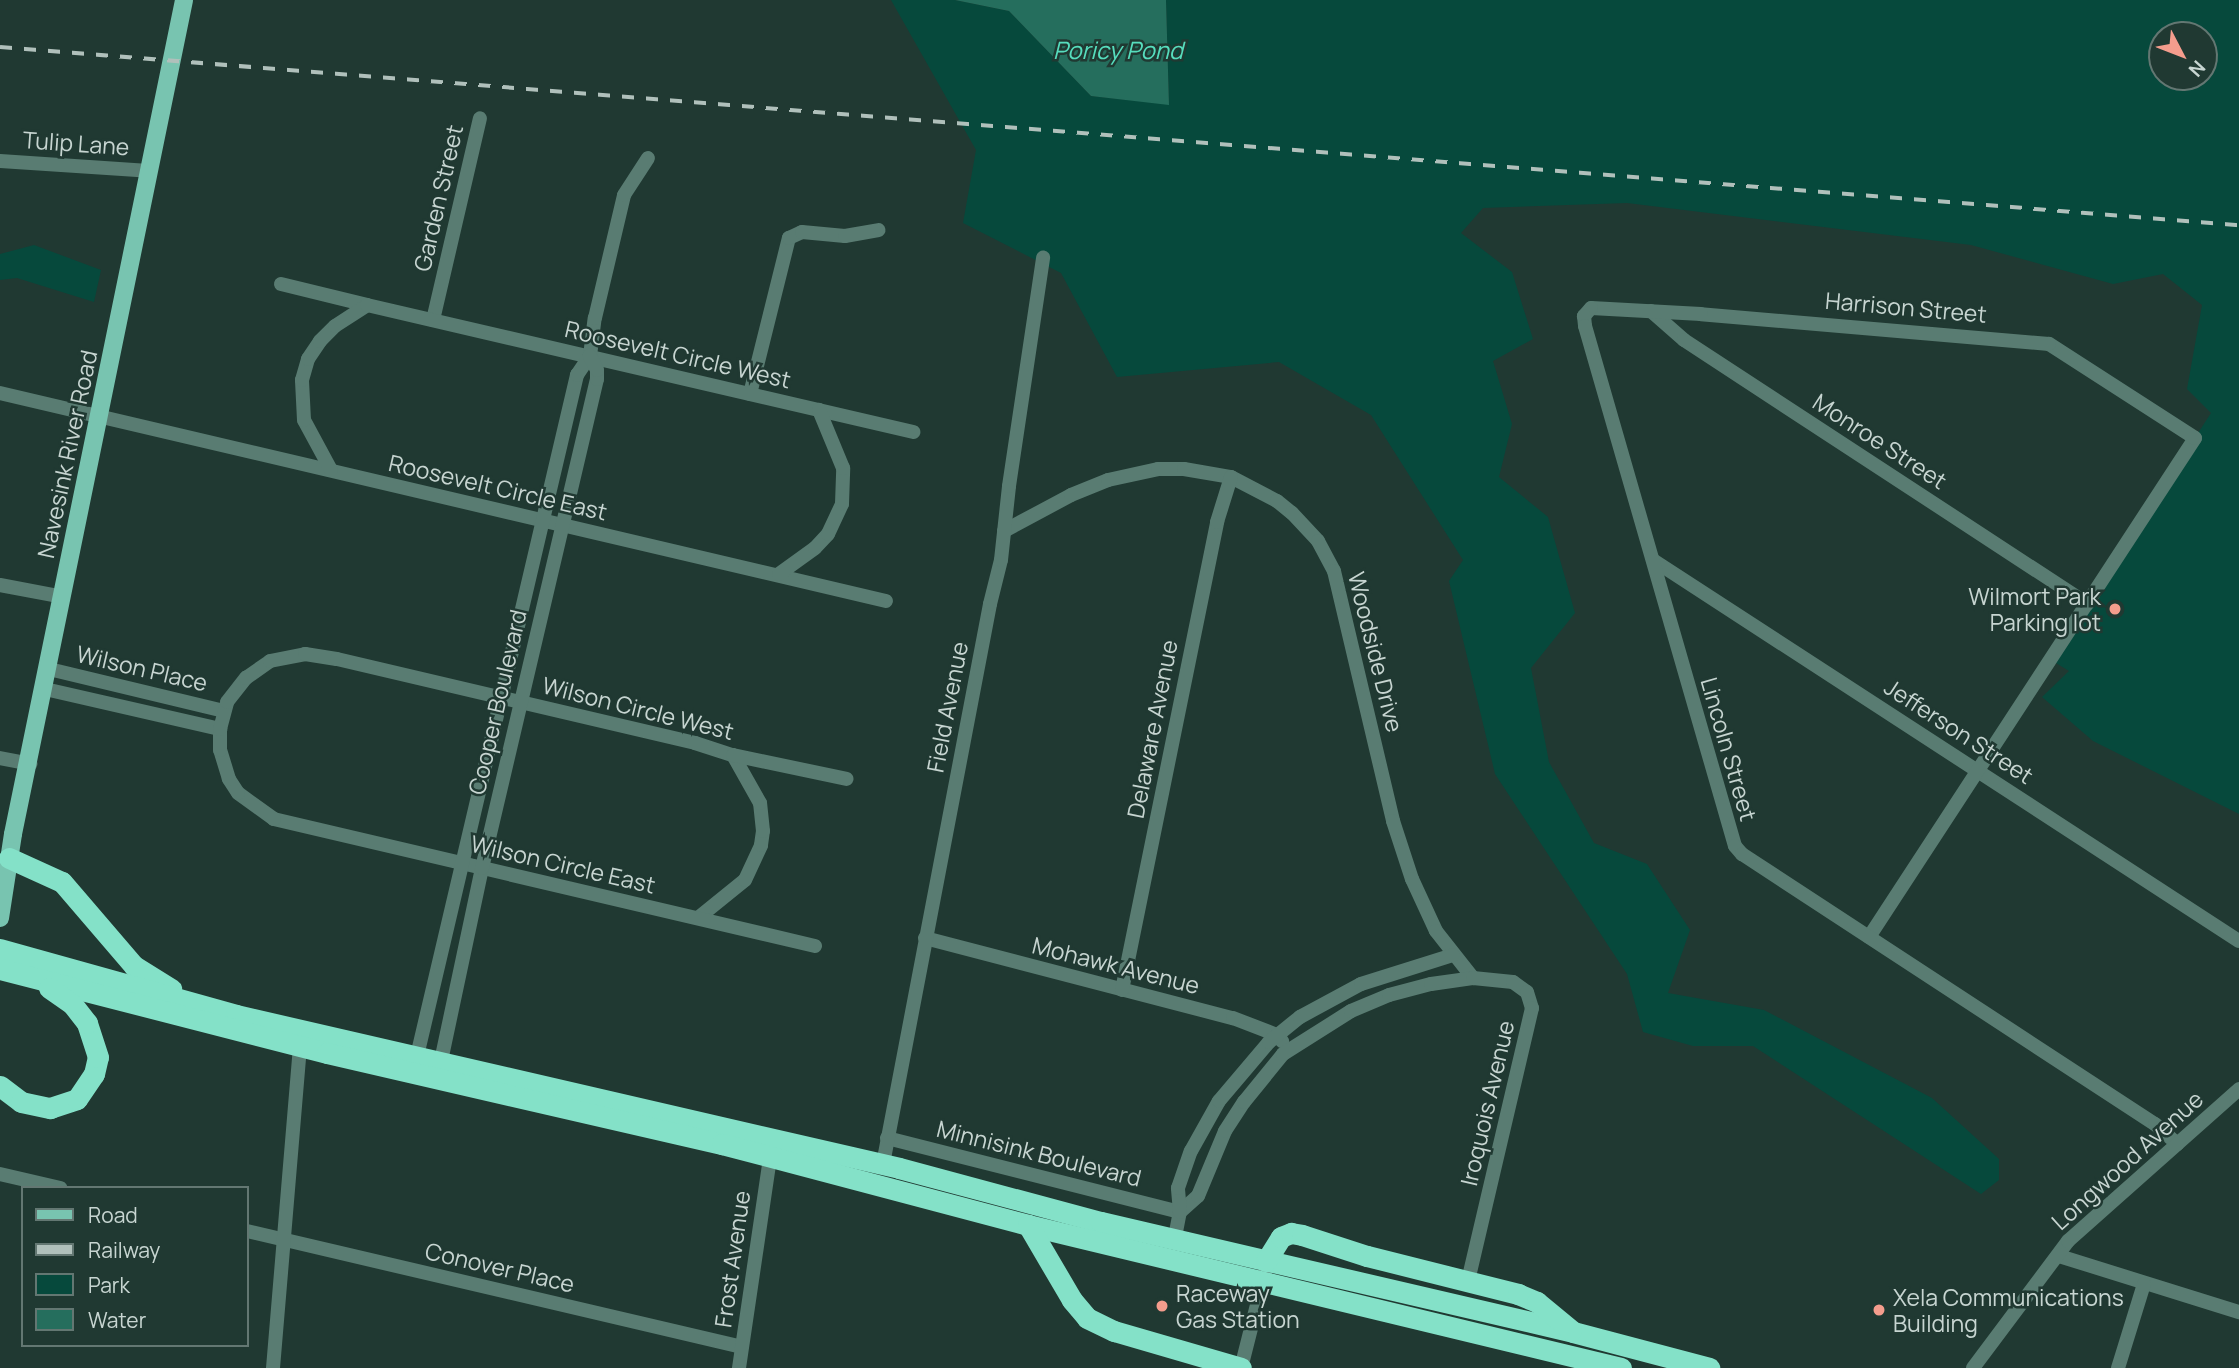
<!DOCTYPE html>
<html>
<head>
<meta charset="utf-8">
<style>
	body { margin:0 }
	#map { position:relative; width:2239px; height:1368px; overflow:hidden; background:#203932; font-family:Manrope,sans-serif }
	div>[style] { position:absolute }
	.green>* { inset:0; background:#06493c }
	.water>* { inset:0; background:#256e5d }
	.minor>* { height:14px; margin:-7px; padding:0 7px; transform-origin:7px; border-radius:7px; background:#597c72 }
	.major>* { height:18px; margin:-9px; padding:0 9px; transform-origin:9px; border-radius:9px; background:#78c4b0 }
	.highway>* { height:21px; margin:-10.5px; padding:0 10.5px; transform-origin:10.5px; border-radius:10.5px; background:#84e1c8 }
	.rail>* { height:3.5px; margin-top:-1.75px; transform-origin:0; background:repeating-linear-gradient(90deg,#b0c0bb 0 12px,transparent 0 24px) }
	.dots>* { width:19px; height:19px; translate:-50% -50%; box-sizing:border-box; border:4px solid #203932; border-radius:50% }
	span { translate:-50% -50%; white-space:nowrap; text-align:center; line-height:1.15; -webkit-text-stroke:5px #203932; paint-order:stroke }
	.street-label { font-size:23px; color:#c7d5d1 }
	.poi-label { font-size:23px; color:#c7d5d1 }
	.right { translate:-100% -50%; text-align:right }
	.left { translate:0 -50%; text-align:left }
	.water-label { font-size:24px; color:#56ddbd; font-style:italic }
	.legend { position:absolute; left:21px; top:1186px; width:228px; height:161px; box-sizing:border-box; background:#203932; border:2px solid #637772; margin:0; padding:9px 12px; list-style:none; font-size:21px; color:#c7d5d1 }
	.legend li { display:flex; align-items:center; gap:14px; height:35px }
	.legend b { width:35px; border:2px solid #637772 }
	.north { position:absolute; left:2148px; top:21px; width:70px; height:70px; box-sizing:border-box; background:#203932; border:2px solid #637772; border-radius:50%; rotate:132deg; font-size:19px; font-weight:700; line-height:28px; text-align:center; color:#c7d5d1 }
	.north::after { content:''; display:block; margin:auto; width:24px; height:32px; background:#f49d8d; clip-path:polygon(50% 0,100% 100%,50% 72%,0 100%) }
</style>
</head>
<body>
<div id="map">
	<div class="green">
		<div style="clip-path:polygon(evenodd,891px 0,955px 0,1009px 11px,1091px 96px,1169px 104px,1166px 0,2239px 0,2239px 814px,2093px 741px,2042px 697px,2069px 671px,2051px 660px,2211px 413px,2187px 389px,2202px 305px,2163px 274px,2113px 284px,1971px 245px,1627px 203px,1483px 208px,1461px 233px,1512px 272px,1533px 339px,1493px 361px,1512px 424px,1499px 477px,1548px 517px,1575px 613px,1531px 668px,1549px 762px,1594px 843px,1647px 864px,1690px 930px,1668px 993px,1764px 1010px,1932px 1098px,1999px 1159px,1999px 1180px,1981px 1194px,1753px 1046px,1693px 1046px,1643px 1032px,1627px 974px,1495px 774px,1449px 581px,1463px 560px,1371px 415px,1279px 362px,1117px 377px,1061px 273px,963px 223px,976px 150px,891px 0,2162px 35px,2204px 35px,2204px 77px,2162px 77px,2162px 35px)"></div>
		<div style="clip-path:polygon(34px 245px,101px 270px,94px 302px,17px 278px,0 280px,0 254px)"></div>
	</div>
	<div class="water">
		<div style="clip-path:polygon(955px 0,1166px 0,1169px 105px,1091px 96px,1009px 11px)"></div>
	</div>
	<div class="minor">
		<div style="left:0;top:161px;width:149px;rotate:3.8deg"></div>
		<div style="left:281px;top:284px;width:89px;rotate:13.7deg"></div>
		<div style="left:1651px;top:311px;width:44px;rotate:41.3deg"></div>
		<div style="left:1684px;top:340px;width:482px;rotate:33.2deg"></div>
		<div style="left:433px;top:320px;width:207px;rotate:-76.9deg"></div>
		<div style="left:0;top:393px;width:910px;rotate:13.21deg"></div>
		<div style="left:750px;top:394px;width:161px;rotate:-76deg"></div>
		<div style="left:789px;top:238px;width:14px;rotate:-25deg"></div>
		<div style="left:802px;top:232px;width:43px;rotate:5.3deg"></div>
		<div style="left:845px;top:236px;width:34px;rotate:-10deg"></div>
		<div style="left:331px;top:470px;width:57px;rotate:-118.4deg"></div>
		<div style="left:304px;top:420px;width:40px;rotate:-92.9deg"></div>
		<div style="left:302px;top:380px;width:22px;rotate:-74deg"></div>
		<div style="left:308px;top:359px;width:22px;rotate:-56deg"></div>
		<div style="left:320px;top:341px;width:21px;rotate:-45deg"></div>
		<div style="left:335px;top:326px;width:38px;rotate:-33deg"></div>
		<div style="left:367px;top:305px;width:561px;rotate:13.09deg"></div>
		<div style="left:1004px;top:531px;width:76px;rotate:-28.2deg"></div>
		<div style="left:1071px;top:495px;width:40px;rotate:-22deg"></div>
		<div style="left:1108px;top:480px;width:51px;rotate:-12.4deg"></div>
		<div style="left:1158px;top:469px;width:26px"></div>
		<div style="left:1184px;top:469px;width:48px;rotate:9.7deg"></div>
		<div style="left:1231px;top:477px;width:52px;rotate:27.6deg"></div>
		<div style="left:1277px;top:501px;width:19px;rotate:39deg"></div>
		<div style="left:1292px;top:513px;width:38px;rotate:47deg"></div>
		<div style="left:1318px;top:541px;width:34px;rotate:62deg"></div>
		<div style="left:1334px;top:571px;width:257px;rotate:76.7deg"></div>
		<div style="left:1393px;top:821px;width:61px;rotate:71.9deg"></div>
		<div style="left:1412px;top:879px;width:57px;rotate:65.2deg"></div>
		<div style="left:1436px;top:931px;width:60px;rotate:51.8deg"></div>
		<div style="left:1653px;top:560px;width:699px;rotate:33.03deg"></div>
		<div style="left:779px;top:574px;width:44px;rotate:-35.8deg"></div>
		<div style="left:815px;top:548px;width:19px;rotate:-47deg"></div>
		<div style="left:828px;top:534px;width:33px;rotate:-65deg"></div>
		<div style="left:842px;top:504px;width:36px;rotate:-88deg"></div>
		<div style="left:843px;top:468px;width:63px;rotate:-112.5deg"></div>
		<div style="left:0;top:585px;width:64px;rotate:10.8deg"></div>
		<div style="left:49px;top:669px;width:180px;rotate:13.5deg"></div>
		<div style="left:45px;top:689px;width:180px;rotate:12.9deg"></div>
		<div style="left:0;top:758px;width:31px;rotate:11deg"></div>
		<div style="left:698px;top:918px;width:60px;rotate:-39deg"></div>
		<div style="left:745px;top:880px;width:38px;rotate:-65deg"></div>
		<div style="left:761px;top:845px;width:14px;rotate:-82deg"></div>
		<div style="left:763px;top:831px;width:28px;rotate:-96deg"></div>
		<div style="left:760px;top:803px;width:55px;rotate:-119.4deg"></div>
		<div style="left:1869px;top:937px;width:596px;rotate:-56.84deg"></div>
		<div style="left:2195px;top:438px;width:174px;rotate:-147.2deg"></div>
		<div style="left:2049px;top:344px;width:349px;rotate:-175.1deg"></div>
		<div style="left:1701px;top:314px;width:110px;rotate:-176.9deg"></div>
		<div style="left:1591px;top:308px;width:11px;rotate:131deg"></div>
		<div style="left:1584px;top:316px;width:10px;rotate:84deg"></div>
		<div style="left:1585px;top:326px;width:541px;rotate:73.91deg"></div>
		<div style="left:1735px;top:846px;width:11px;rotate:49deg"></div>
		<div style="left:1742px;top:854px;width:493px;rotate:33.2deg"></div>
		<div style="left:2155px;top:1124px;width:30px;rotate:42deg"></div>
		<div style="left:925px;top:938px;width:318px;rotate:14.6deg"></div>
		<div style="left:1233px;top:1018px;width:47px;rotate:21.1deg"></div>
		<div style="left:1277px;top:1035px;width:8px;rotate:50deg"></div>
		<div style="left:815px;top:946px;width:556px;rotate:-166.79deg"></div>
		<div style="left:274px;top:819px;width:44px;rotate:-144.2deg"></div>
		<div style="left:238px;top:793px;width:17px;rotate:-123deg"></div>
		<div style="left:229px;top:779px;width:30px;rotate:-107deg"></div>
		<div style="left:220px;top:750px;width:21px;rotate:-90deg"></div>
		<div style="left:220px;top:729px;width:28px;rotate:-75deg"></div>
		<div style="left:227px;top:702px;width:31px;rotate:-52deg"></div>
		<div style="left:246px;top:678px;width:29px;rotate:-35deg"></div>
		<div style="left:270px;top:661px;width:36px;rotate:-11deg"></div>
		<div style="left:305px;top:654px;width:32px;rotate:9deg"></div>
		<div style="left:337px;top:659px;width:368px;rotate:13.2deg"></div>
		<div style="left:695px;top:743px;width:40px;rotate:18deg"></div>
		<div style="left:733px;top:755px;width:116px;rotate:11.9deg"></div>
		<div style="left:1122px;top:990px;width:478px;rotate:-78.5deg"></div>
		<div style="left:1217px;top:522px;width:47px;rotate:-72.7deg"></div>
		<div style="left:417px;top:1056px;width:700px;rotate:-76.78deg"></div>
		<div style="left:577px;top:375px;width:23px;rotate:-56deg"></div>
		<div style="left:590px;top:356px;width:38px;rotate:-83deg"></div>
		<div style="left:595px;top:318px;width:126px;rotate:-76.7deg"></div>
		<div style="left:624px;top:195px;width:44px;rotate:-57deg"></div>
		<div style="left:441px;top:1061px;width:197px;rotate:-78deg"></div>
		<div style="left:482px;top:868px;width:502px;rotate:-76.77deg"></div>
		<div style="left:597px;top:379px;width:9px;rotate:-90deg"></div>
		<div style="left:597px;top:370px;width:16px;rotate:-117deg"></div>
		<div style="left:887px;top:1138px;width:302px;rotate:14.2deg"></div>
		<div style="left:883px;top:1164px;width:570px;rotate:-79.18deg"></div>
		<div style="left:990px;top:604px;width:45px;rotate:-76deg"></div>
		<div style="left:1001px;top:560px;width:74px;rotate:-83.8deg"></div>
		<div style="left:1009px;top:486px;width:231px;rotate:-81.5deg"></div>
		<div style="left:0;top:1174px;width:62px;rotate:13.1deg"></div>
		<div style="left:1180px;top:1212px;width:24px;rotate:-42deg"></div>
		<div style="left:1198px;top:1196px;width:70px;rotate:-67.4deg"></div>
		<div style="left:1225px;top:1131px;width:35px;rotate:-57deg"></div>
		<div style="left:1244px;top:1102px;width:62px;rotate:-50.9deg"></div>
		<div style="left:1283px;top:1054px;width:80px;rotate:-32.3deg"></div>
		<div style="left:1351px;top:1011px;width:41px;rotate:-22.8deg"></div>
		<div style="left:1389px;top:995px;width:43px;rotate:-14.7deg"></div>
		<div style="left:1431px;top:984px;width:42px;rotate:-8.1deg"></div>
		<div style="left:1473px;top:978px;width:40px;rotate:5.7deg"></div>
		<div style="left:1513px;top:982px;width:17px;rotate:36deg"></div>
		<div style="left:1527px;top:992px;width:17px;rotate:73deg"></div>
		<div style="left:1532px;top:1008px;width:280px;rotate:103.2deg"></div>
		<div style="left:247px;top:1231px;width:508px;rotate:13.19deg"></div>
		<div style="left:1175px;top:1237px;width:25px;rotate:-79deg"></div>
		<div style="left:1180px;top:1212px;width:24px;rotate:-95deg"></div>
		<div style="left:1178px;top:1188px;width:39px;rotate:-71deg"></div>
		<div style="left:1191px;top:1151px;width:57px;rotate:-60.8deg"></div>
		<div style="left:1219px;top:1101px;width:77px;rotate:-49.7deg"></div>
		<div style="left:1269px;top:1042px;width:40px;rotate:-39deg"></div>
		<div style="left:1300px;top:1017px;width:69px;rotate:-28.4deg"></div>
		<div style="left:1361px;top:984px;width:96px;rotate:-17.5deg"></div>
		<div style="left:2059px;top:1256px;width:189px;rotate:17.3deg"></div>
		<div style="left:273px;top:1368px;width:323px;rotate:-85.2deg"></div>
		<div style="left:739px;top:1368px;width:212px;rotate:-81.6deg"></div>
		<div style="left:1241px;top:1368px;width:98px;rotate:-75.8deg"></div>
		<div style="left:1973px;top:1368px;width:159px;rotate:-53.2deg"></div>
		<div style="left:2068px;top:1241px;width:229px;rotate:-41.6deg"></div>
		<div style="left:2118px;top:1368px;width:88px;rotate:-72.8deg"></div>
	</div>
	<div class="major">
		<div style="left:0;top:918px;width:85px;rotate:-81.2deg"></div>
		<div style="left:13px;top:834px;width:851px;rotate:-78.41deg"></div>
	</div>
	<div class="highway">
		<div style="left:9px;top:858px;width:58px;rotate:24.4deg"></div>
		<div style="left:62px;top:882px;width:111px;rotate:49.4deg"></div>
		<div style="left:134px;top:966px;width:44px;rotate:31.9deg"></div>
		<div style="left:0;top:949px;width:245px;rotate:15.6deg"></div>
		<div style="left:236px;top:1015px;width:680px;rotate:12.99deg"></div>
		<div style="left:899px;top:1168px;width:209px;rotate:15deg"></div>
		<div style="left:1101px;top:1222px;width:485px;rotate:13.1deg"></div>
		<div style="left:1573px;top:1332px;width:141px;rotate:14.8deg"></div>
		<div style="left:0;top:969px;width:338px;rotate:14.4deg"></div>
		<div style="left:327px;top:1053px;width:405px;rotate:13deg"></div>
		<div style="left:722px;top:1144px;width:317px;rotate:14.8deg"></div>
		<div style="left:1028px;top:1225px;width:610px;rotate:13.56deg"></div>
		<div style="left:0;top:1086px;width:26px;rotate:37deg"></div>
		<div style="left:21px;top:1102px;width:30px;rotate:12deg"></div>
		<div style="left:50px;top:1108px;width:28px;rotate:-18deg"></div>
		<div style="left:77px;top:1099px;width:30px;rotate:-56deg"></div>
		<div style="left:94px;top:1074px;width:17px;rotate:-77deg"></div>
		<div style="left:98px;top:1057px;width:36px;rotate:-108deg"></div>
		<div style="left:87px;top:1023px;width:24px;rotate:-128deg"></div>
		<div style="left:72px;top:1004px;width:28px;rotate:-145deg"></div>
		<div style="left:1028px;top:1225px;width:87px;rotate:59.6deg"></div>
		<div style="left:1072px;top:1300px;width:23px;rotate:50deg"></div>
		<div style="left:1087px;top:1318px;width:30px;rotate:26deg"></div>
		<div style="left:1114px;top:1331px;width:132px;rotate:16.2deg"></div>
		<div style="left:1266px;top:1261px;width:28px;rotate:-58deg"></div>
		<div style="left:1281px;top:1237px;width:11px;rotate:-22deg"></div>
		<div style="left:1291px;top:1233px;width:11px;rotate:10deg"></div>
		<div style="left:1302px;top:1235px;width:68px;rotate:17.9deg"></div>
		<div style="left:1367px;top:1256px;width:156px;rotate:14.1deg"></div>
		<div style="left:1518px;top:1294px;width:21px;rotate:23deg"></div>
		<div style="left:1537px;top:1302px;width:44px;rotate:39.5deg"></div>
	</div>
	<div class="rail">
		<div style="left:0;top:47px;width:2246px;rotate:4.55deg"></div>
	</div>
	<div class="dots">
		<div style="left:2115px;top:609px;background:#f49d8d"></div>
		<div style="left:1162px;top:1306px;background:#f49d8d"></div>
		<div style="left:1879px;top:1310px;background:#f49d8d"></div>
	</div>
	<div class="street-label">
		<span style="left:76px;top:143px;rotate:4deg">Tulip Lane</span>
		<span style="left:438px;top:198px;rotate:-77deg">Garden Street</span>
		<span style="left:1906px;top:307px;rotate:5deg">Harrison Street</span>
		<span style="left:678px;top:354px;rotate:13deg">Roosevelt Circle West</span>
		<span style="left:1880px;top:441px;rotate:33deg">Monroe Street</span>
		<span style="left:67px;top:454px;rotate:-78deg">Navesink River Road</span>
		<span style="left:498px;top:487px;rotate:13deg">Roosevelt Circle East</span>
		<span style="left:1376px;top:652px;rotate:76deg">Woodside Drive</span>
		<span style="left:142px;top:668px;rotate:13deg">Wilson Place</span>
		<span style="left:497px;top:702px;rotate:-77deg">Cooper Boulevard</span>
		<span style="left:947px;top:707px;rotate:-79deg">Field Avenue</span>
		<span style="left:638px;top:708px;rotate:14deg">Wilson Circle West</span>
		<span style="left:1152px;top:729px;rotate:-79deg">Delaware Avenue</span>
		<span style="left:1959px;top:731px;rotate:33deg">Jefferson Street</span>
		<span style="left:1729px;top:749px;rotate:74deg">Lincoln Street</span>
		<span style="left:563px;top:864px;rotate:13deg">Wilson Circle East</span>
		<span style="left:1116px;top:965px;rotate:14deg">Mohawk Avenue</span>
		<span style="left:1487px;top:1103px;rotate:-77deg">Iroquois Avenue</span>
		<span style="left:1039px;top:1153px;rotate:14deg">Minnisink Boulevard</span>
		<span style="left:2127px;top:1160px;rotate:-42deg">Longwood Avenue</span>
		<span style="left:732px;top:1259px;rotate:-82deg">Frost Avenue</span>
		<span style="left:500px;top:1267px;rotate:13deg">Conover Place</span>
	</div>
	<div class="poi-label">
		<span class="right" style="left:2101px;top:609px">Wilmort Park<br>Parking lot</span>
		<span class="left" style="left:1176px;top:1306px">Raceway<br>Gas Station</span>
		<span class="left" style="left:1893px;top:1310px">Xela Communications<br>Building</span>
	</div>
	<div class="water-label">
		<span style="left:1118px;top:50px">Poricy Pond</span>
	</div>
	<ul class="legend">
	<li><b style="height:9px;background:#78c4b0"></b>Road</li>
	<li><b style="height:9px;background:#b0c0bb"></b>Railway</li>
	<li><b style="height:19px;background:#06493c"></b>Park</li>
	<li><b style="height:19px;background:#256e5d"></b>Water</li>
	</ul>
	<div class="north">N</div>
</div>
</body>
</html>
